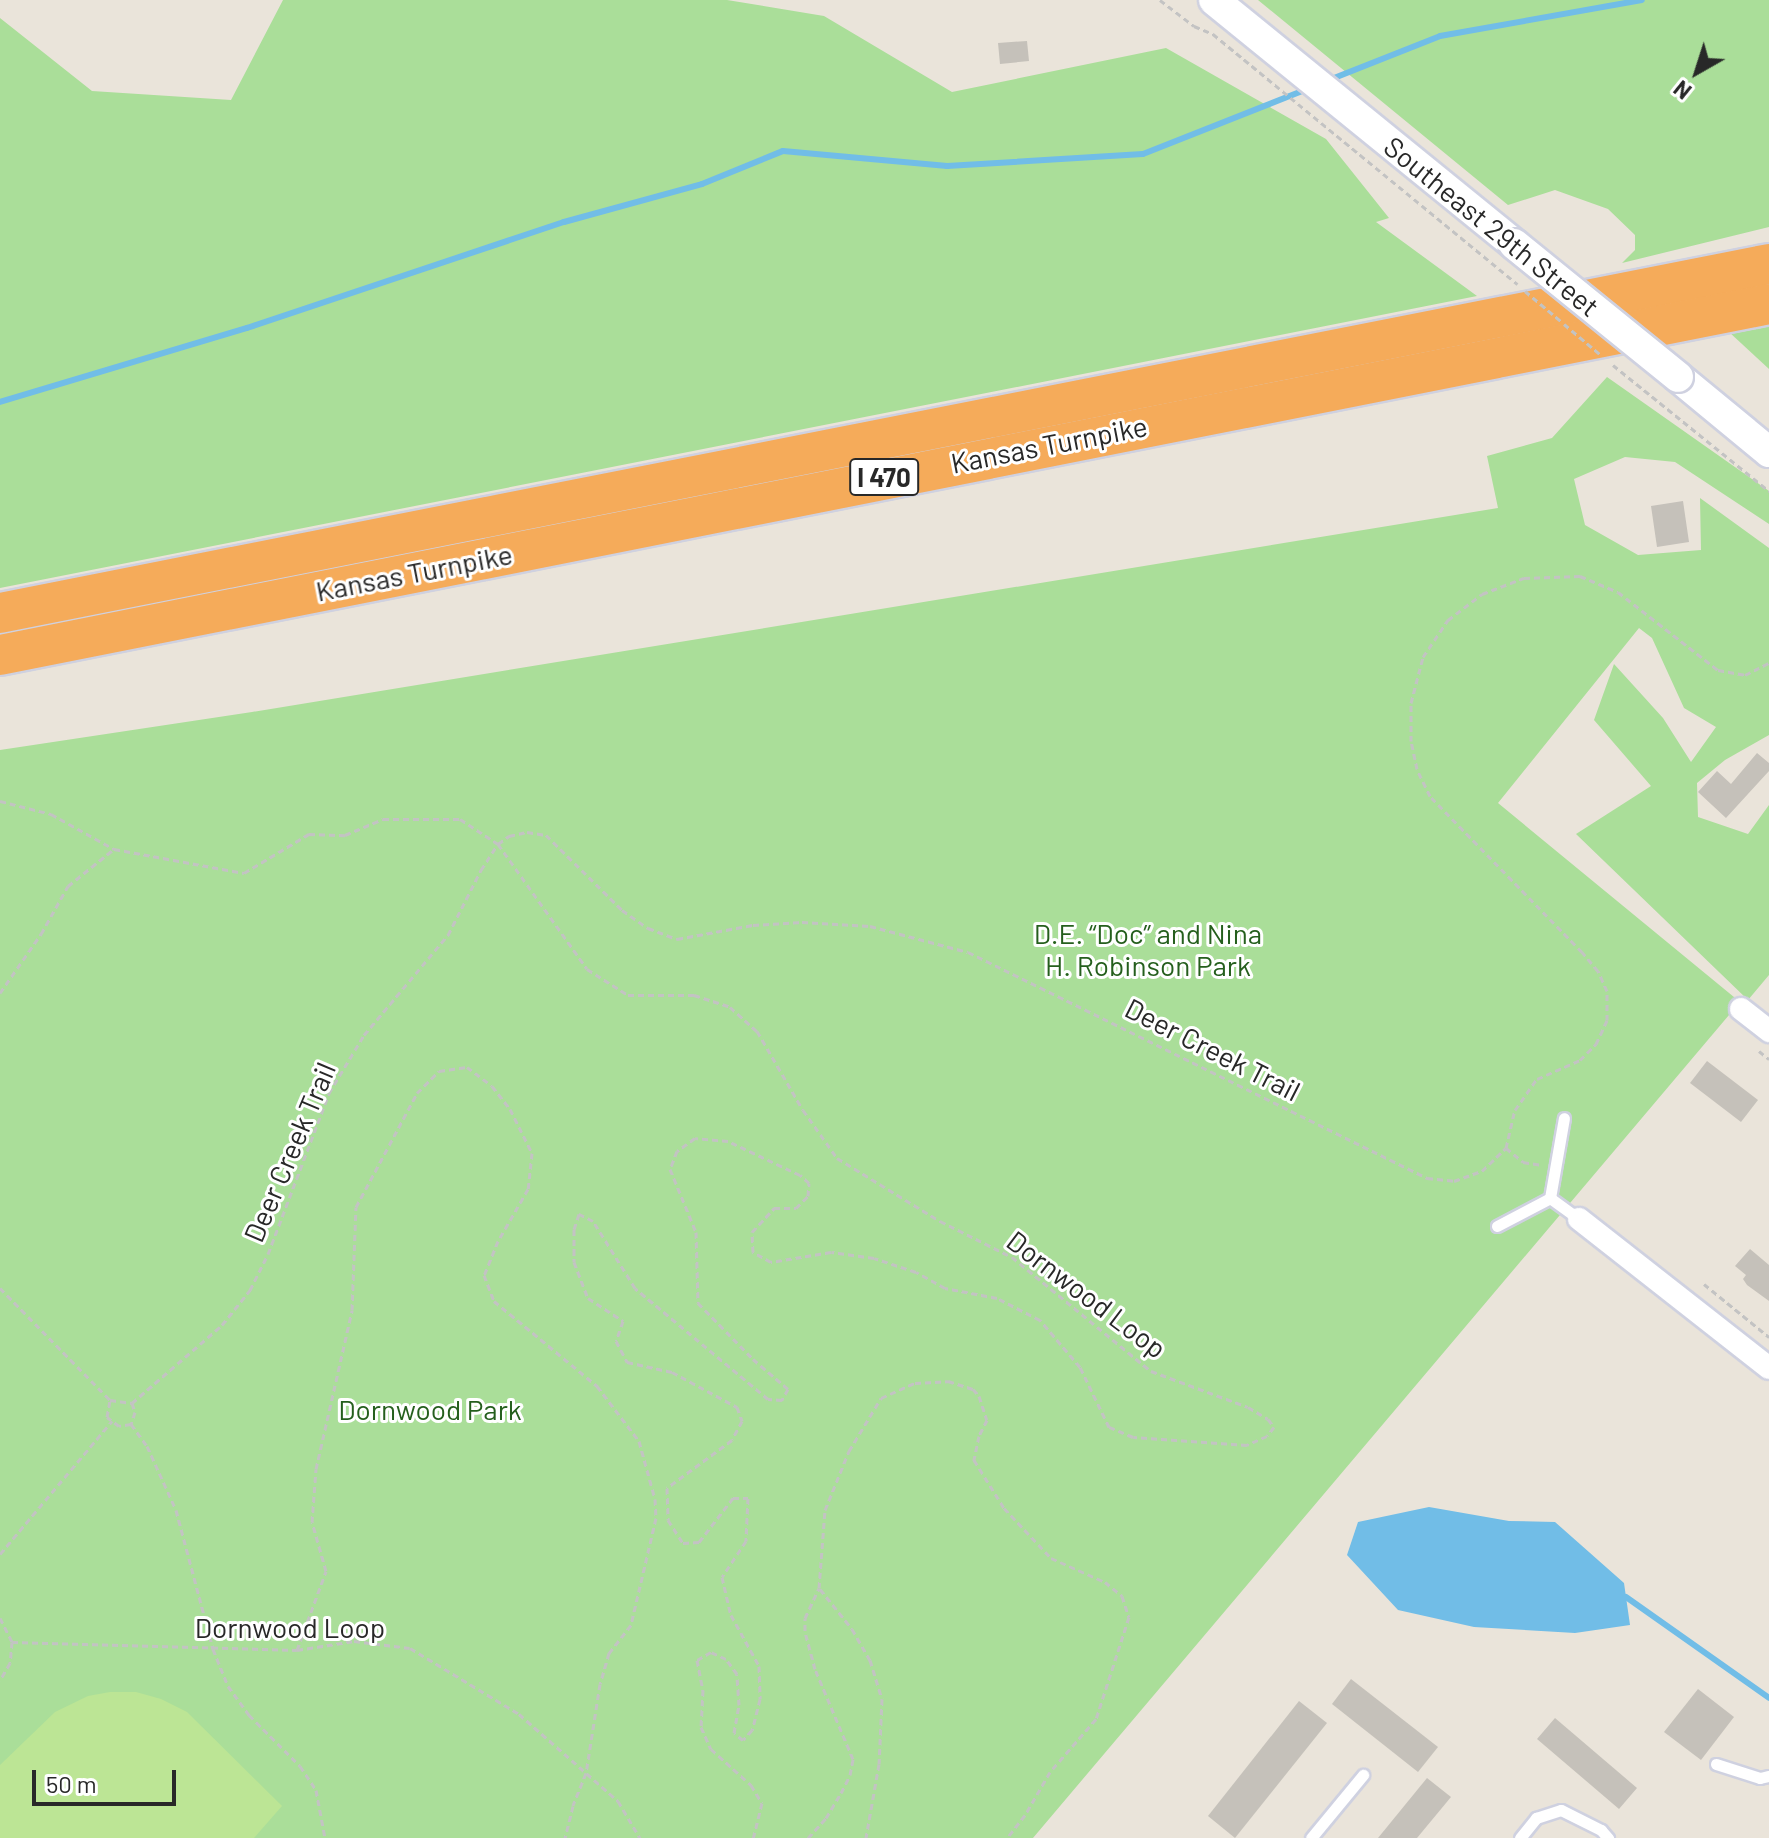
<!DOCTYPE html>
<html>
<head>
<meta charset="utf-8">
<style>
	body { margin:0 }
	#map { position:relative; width:1769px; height:1838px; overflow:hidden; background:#eae4da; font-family:Barlow,sans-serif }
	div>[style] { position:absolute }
	.green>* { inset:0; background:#aade99 }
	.pitch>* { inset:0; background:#bce595 }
	.water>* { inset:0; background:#71bde7 }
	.stream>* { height:6px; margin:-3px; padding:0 3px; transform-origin:3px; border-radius:3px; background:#71bde7 }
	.building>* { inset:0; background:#c5c1ba }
	.path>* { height:3px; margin-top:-1.5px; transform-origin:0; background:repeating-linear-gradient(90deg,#c3c3c3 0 6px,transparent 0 10px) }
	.roads { filter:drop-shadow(2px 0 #cfd1e0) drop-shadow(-2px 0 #cfd1e0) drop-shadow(0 2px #cfd1e0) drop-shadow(0 -2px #cfd1e0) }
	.service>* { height:11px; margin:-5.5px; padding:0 5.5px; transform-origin:5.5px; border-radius:5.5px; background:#fff }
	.minor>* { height:22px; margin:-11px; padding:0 11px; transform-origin:11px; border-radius:11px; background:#fff }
	.secondary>* { height:30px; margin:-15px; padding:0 15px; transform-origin:15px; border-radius:15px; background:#fff }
	.motorway>* { height:40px; margin:-20px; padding:0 20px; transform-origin:20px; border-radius:20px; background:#f5ab5a }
	.path-bridge>* { height:3px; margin-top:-1.5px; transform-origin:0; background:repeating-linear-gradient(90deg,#c3c3c3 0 6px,transparent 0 10px) }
	.bridges { filter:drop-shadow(2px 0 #cfd1e0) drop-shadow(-2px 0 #cfd1e0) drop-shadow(0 2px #cfd1e0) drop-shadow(0 -2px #cfd1e0) }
	.secondary-bridge>* { height:30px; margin:-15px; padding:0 15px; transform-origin:15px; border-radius:15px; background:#fff }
	span { translate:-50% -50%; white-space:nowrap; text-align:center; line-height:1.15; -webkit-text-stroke:6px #fff; paint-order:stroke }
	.shield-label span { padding:2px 6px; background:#fff; border:2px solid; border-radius:6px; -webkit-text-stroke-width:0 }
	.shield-label { font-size:26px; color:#282828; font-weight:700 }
	.street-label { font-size:28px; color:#282828 }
	.park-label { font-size:28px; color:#255f1d }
	.north { position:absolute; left:1657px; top:32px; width:80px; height:80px; -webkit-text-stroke:6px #fff; paint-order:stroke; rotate:219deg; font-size:22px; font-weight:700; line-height:32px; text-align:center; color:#282828 }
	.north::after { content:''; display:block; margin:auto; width:28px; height:36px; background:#282828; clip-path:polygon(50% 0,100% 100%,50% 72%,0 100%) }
	.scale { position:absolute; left:32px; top:1770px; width:144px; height:36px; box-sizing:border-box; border:4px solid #282828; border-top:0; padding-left:10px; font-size:24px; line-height:28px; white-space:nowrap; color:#282828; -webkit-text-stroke:6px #fff; paint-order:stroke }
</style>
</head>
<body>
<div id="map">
	<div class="green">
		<div style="clip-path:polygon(283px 0,727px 0,824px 16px,952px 92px,1166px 48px,1326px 139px,1389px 218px,1376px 222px,1477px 296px,0 588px,0 18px,92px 91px,231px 100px)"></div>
		<div style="clip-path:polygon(1258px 0,1769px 0,1769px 227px,1622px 263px,1635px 250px,1635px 235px,1608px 209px,1555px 190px,1508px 205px)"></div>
		<div style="clip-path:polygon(1769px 324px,1769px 369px,1729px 332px)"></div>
		<div style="clip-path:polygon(1607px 377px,1769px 491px,1769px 524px,1675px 462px,1625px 457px,1574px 479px,1585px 525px,1638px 555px,1701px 550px,1700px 498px,1769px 548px,1769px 735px,1725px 760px,1697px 783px,1698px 817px,1748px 834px,1769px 805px,1769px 975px,1748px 1000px,1576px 834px,1651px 786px,1594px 720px,1614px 664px,1663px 718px,1691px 762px,1716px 727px,1684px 708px,1652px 638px,1639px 628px,1498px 803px,1740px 1002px,1033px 1838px,0 1838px,0 750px,252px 712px,1498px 508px,1487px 456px,1552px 438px)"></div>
	</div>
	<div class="pitch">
		<div style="clip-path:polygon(110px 1692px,136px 1692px,161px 1699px,187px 1712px,282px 1806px,254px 1838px,0 1838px,0 1765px,55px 1712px,88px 1696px)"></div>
	</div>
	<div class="water">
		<div style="clip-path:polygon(1429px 1507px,1509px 1521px,1555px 1522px,1624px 1583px,1630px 1625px,1575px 1633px,1474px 1627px,1398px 1610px,1347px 1555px,1358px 1522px)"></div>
	</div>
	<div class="stream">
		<div style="left:1329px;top:80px;width:119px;rotate:-21.6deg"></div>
		<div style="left:1440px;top:36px;width:205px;rotate:-10.1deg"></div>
		<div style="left:0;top:402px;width:258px;rotate:-16.7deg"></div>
		<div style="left:247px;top:328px;width:334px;rotate:-18.5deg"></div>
		<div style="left:564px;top:222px;width:143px;rotate:-15.4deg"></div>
		<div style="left:702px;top:184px;width:87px;rotate:-22.2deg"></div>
		<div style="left:783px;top:151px;width:165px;rotate:5.2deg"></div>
		<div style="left:947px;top:166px;width:196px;rotate:-3.5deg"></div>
		<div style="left:1143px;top:154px;width:176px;rotate:-21.6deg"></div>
		<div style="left:1626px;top:1597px;width:175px;rotate:35.2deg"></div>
	</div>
	<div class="building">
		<div style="clip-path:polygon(1027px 41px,1029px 61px,1000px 64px,998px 43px)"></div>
		<div style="clip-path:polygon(1683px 501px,1689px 542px,1657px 547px,1651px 506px)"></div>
		<div style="clip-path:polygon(1757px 753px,1769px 763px,1769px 771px,1726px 818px,1698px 792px,1717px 771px,1731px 784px)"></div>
		<div style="clip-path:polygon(1707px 1061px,1758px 1100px,1741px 1122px,1690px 1083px)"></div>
		<div style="clip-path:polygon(1750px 1249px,1769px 1265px,1769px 1301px,1747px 1285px,1743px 1279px,1746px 1275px,1735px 1266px)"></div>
		<div style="clip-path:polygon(1351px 1679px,1438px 1747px,1418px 1772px,1332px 1704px)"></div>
		<div style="clip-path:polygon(1698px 1689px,1734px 1717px,1701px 1760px,1664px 1732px)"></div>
		<div style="clip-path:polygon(1299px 1701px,1327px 1723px,1235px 1838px,1208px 1816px)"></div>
		<div style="clip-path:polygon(1555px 1718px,1637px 1788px,1619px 1809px,1537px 1739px)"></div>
		<div style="clip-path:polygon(1427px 1778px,1451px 1797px,1417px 1838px,1378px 1838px)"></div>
	</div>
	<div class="path">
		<div style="left:1160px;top:0;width:43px;rotate:37.4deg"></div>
		<div style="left:1194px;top:26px;width:21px;rotate:23deg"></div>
		<div style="left:1213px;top:34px;width:394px;rotate:39.4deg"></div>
		<div style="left:1613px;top:365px;width:201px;rotate:38.9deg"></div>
		<div style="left:0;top:801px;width:53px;rotate:14.3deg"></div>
		<div style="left:51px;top:814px;width:72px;rotate:29.1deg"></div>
		<div style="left:0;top:993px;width:72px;rotate:-55.2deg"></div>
		<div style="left:41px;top:934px;width:55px;rotate:-60.6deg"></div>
		<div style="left:68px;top:886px;width:59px;rotate:-38.8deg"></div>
		<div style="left:114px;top:849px;width:132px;rotate:10.5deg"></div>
		<div style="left:244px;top:873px;width:76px;rotate:-31deg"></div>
		<div style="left:309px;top:834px;width:36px;rotate:2deg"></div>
		<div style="left:345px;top:835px;width:41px;rotate:-22.8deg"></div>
		<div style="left:383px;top:819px;width:77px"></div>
		<div style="left:460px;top:819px;width:45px;rotate:33.3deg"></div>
		<div style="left:498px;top:844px;width:153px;rotate:54.5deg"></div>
		<div style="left:587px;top:969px;width:49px;rotate:32.4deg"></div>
		<div style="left:628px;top:995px;width:66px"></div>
		<div style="left:694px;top:995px;width:38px;rotate:18deg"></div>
		<div style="left:730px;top:1007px;width:36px;rotate:42deg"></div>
		<div style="left:757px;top:1031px;width:91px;rotate:59.8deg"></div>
		<div style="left:803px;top:1110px;width:59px;rotate:54.7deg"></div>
		<div style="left:837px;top:1158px;width:121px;rotate:31.5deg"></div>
		<div style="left:940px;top:1221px;width:80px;rotate:26.6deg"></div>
		<div style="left:1012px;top:1257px;width:180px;rotate:39.4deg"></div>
		<div style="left:1151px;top:1371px;width:103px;rotate:20.4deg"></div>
		<div style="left:1248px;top:1407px;width:23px;rotate:31deg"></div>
		<div style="left:1268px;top:1419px;width:10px;rotate:53deg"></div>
		<div style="left:1274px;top:1427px;width:11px;rotate:128deg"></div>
		<div style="left:1267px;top:1436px;width:22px;rotate:156deg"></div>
		<div style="left:1247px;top:1445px;width:114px;rotate:-176deg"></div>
		<div style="left:1133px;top:1437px;width:26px;rotate:-157deg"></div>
		<div style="left:1109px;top:1427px;width:67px;rotate:-115.8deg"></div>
		<div style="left:1080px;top:1367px;width:62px;rotate:-130.4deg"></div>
		<div style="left:1040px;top:1320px;width:48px;rotate:-152.9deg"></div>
		<div style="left:997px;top:1298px;width:53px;rotate:-169.1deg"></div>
		<div style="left:945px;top:1288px;width:33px;rotate:-151deg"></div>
		<div style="left:916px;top:1272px;width:44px;rotate:-161.6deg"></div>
		<div style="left:874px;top:1258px;width:43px;rotate:-172.1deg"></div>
		<div style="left:831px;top:1252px;width:61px;rotate:170.5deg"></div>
		<div style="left:771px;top:1262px;width:21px;rotate:-151deg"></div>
		<div style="left:753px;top:1252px;width:20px;rotate:-93deg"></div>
		<div style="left:752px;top:1232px;width:33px;rotate:-47deg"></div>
		<div style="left:774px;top:1208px;width:22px"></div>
		<div style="left:796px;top:1208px;width:17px;rotate:-45deg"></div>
		<div style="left:808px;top:1196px;width:13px;rotate:-86deg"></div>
		<div style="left:809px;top:1183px;width:12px;rotate:-138deg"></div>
		<div style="left:800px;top:1175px;width:80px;rotate:-154.7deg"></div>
		<div style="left:728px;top:1141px;width:33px;rotate:-175deg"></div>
		<div style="left:695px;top:1138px;width:22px;rotate:144deg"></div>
		<div style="left:677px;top:1151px;width:19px;rotate:111deg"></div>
		<div style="left:670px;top:1169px;width:68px;rotate:67.6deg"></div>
		<div style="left:696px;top:1232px;width:71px;rotate:88.4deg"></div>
		<div style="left:698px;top:1303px;width:78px;rotate:45.5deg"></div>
		<div style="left:753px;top:1359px;width:46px;rotate:40.6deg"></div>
		<div style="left:788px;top:1389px;width:13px;rotate:119deg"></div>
		<div style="left:782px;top:1400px;width:14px;rotate:-176deg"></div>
		<div style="left:768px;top:1399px;width:173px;rotate:-140.2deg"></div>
		<div style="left:635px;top:1288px;width:79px;rotate:-122.1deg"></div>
		<div style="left:593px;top:1221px;width:16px;rotate:-153deg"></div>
		<div style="left:579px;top:1214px;width:16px;rotate:108deg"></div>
		<div style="left:574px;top:1229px;width:33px;rotate:90deg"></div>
		<div style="left:574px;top:1262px;width:39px;rotate:69deg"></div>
		<div style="left:588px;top:1298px;width:42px;rotate:33.3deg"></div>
		<div style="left:623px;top:1321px;width:21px;rotate:109deg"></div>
		<div style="left:616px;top:1341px;width:24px;rotate:62deg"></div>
		<div style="left:627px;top:1362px;width:46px;rotate:12.5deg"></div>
		<div style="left:672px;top:1372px;width:74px;rotate:28.3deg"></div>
		<div style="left:737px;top:1407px;width:15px;rotate:70deg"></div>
		<div style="left:742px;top:1421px;width:21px;rotate:118deg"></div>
		<div style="left:732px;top:1440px;width:81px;rotate:143.6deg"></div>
		<div style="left:667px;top:1488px;width:32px;rotate:88deg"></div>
		<div style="left:668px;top:1520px;width:27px;rotate:57deg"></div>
		<div style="left:683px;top:1543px;width:16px;rotate:-4deg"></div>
		<div style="left:699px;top:1542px;width:56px;rotate:-52.3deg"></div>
		<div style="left:733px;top:1498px;width:15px"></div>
		<div style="left:748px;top:1498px;width:43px;rotate:92.7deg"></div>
		<div style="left:746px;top:1541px;width:43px;rotate:123.7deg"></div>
		<div style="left:722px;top:1577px;width:39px;rotate:77deg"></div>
		<div style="left:731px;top:1615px;width:58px;rotate:61.2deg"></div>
		<div style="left:759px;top:1666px;width:33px;rotate:88deg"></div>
		<div style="left:760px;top:1699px;width:32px;rotate:104deg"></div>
		<div style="left:752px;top:1730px;width:13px;rotate:132deg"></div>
		<div style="left:743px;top:1740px;width:11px;rotate:-142deg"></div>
		<div style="left:734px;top:1733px;width:28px;rotate:-80deg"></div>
		<div style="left:739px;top:1705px;width:31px;rotate:-94deg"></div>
		<div style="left:737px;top:1674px;width:19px;rotate:-126deg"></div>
		<div style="left:726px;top:1659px;width:17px;rotate:-155deg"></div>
		<div style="left:711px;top:1652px;width:16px;rotate:150deg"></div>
		<div style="left:697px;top:1660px;width:31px;rotate:79deg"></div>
		<div style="left:703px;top:1690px;width:37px;rotate:93deg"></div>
		<div style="left:701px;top:1727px;width:24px;rotate:66deg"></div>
		<div style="left:711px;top:1749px;width:54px;rotate:42deg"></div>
		<div style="left:751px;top:1785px;width:21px;rotate:59deg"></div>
		<div style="left:762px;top:1803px;width:36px;rotate:104deg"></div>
		<div style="left:1759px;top:1051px;width:13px;rotate:39deg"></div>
		<div style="left:1506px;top:1148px;width:22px;rotate:39deg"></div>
		<div style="left:1523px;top:1162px;width:18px;rotate:9deg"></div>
		<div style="left:1704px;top:1284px;width:84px;rotate:39.2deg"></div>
		<div style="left:0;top:1288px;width:157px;rotate:45.5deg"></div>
		<div style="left:110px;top:1400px;width:22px;rotate:8deg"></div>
		<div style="left:132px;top:1403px;width:9px;rotate:72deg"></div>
		<div style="left:135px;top:1412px;width:13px;rotate:108deg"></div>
		<div style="left:131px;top:1424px;width:12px;rotate:171deg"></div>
		<div style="left:119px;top:1426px;width:15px;rotate:-143deg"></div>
		<div style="left:107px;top:1417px;width:17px;rotate:-80deg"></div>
		<div style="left:132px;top:1403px;width:119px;rotate:-40.9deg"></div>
		<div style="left:222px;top:1325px;width:45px;rotate:-51.3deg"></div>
		<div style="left:250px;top:1290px;width:40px;rotate:-63.4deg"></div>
		<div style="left:268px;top:1254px;width:172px;rotate:-69.2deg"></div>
		<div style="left:329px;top:1093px;width:68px;rotate:-58.9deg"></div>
		<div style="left:364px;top:1035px;width:131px;rotate:-50deg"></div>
		<div style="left:448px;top:935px;width:73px;rotate:-63.1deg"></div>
		<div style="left:481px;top:870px;width:31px;rotate:-57deg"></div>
		<div style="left:498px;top:844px;width:14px;rotate:-36deg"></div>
		<div style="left:509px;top:836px;width:18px;rotate:-13deg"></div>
		<div style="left:527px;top:832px;width:19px;rotate:9deg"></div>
		<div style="left:546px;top:835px;width:107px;rotate:44.6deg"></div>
		<div style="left:622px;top:910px;width:32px;rotate:35deg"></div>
		<div style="left:648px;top:928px;width:31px;rotate:21deg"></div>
		<div style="left:677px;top:939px;width:77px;rotate:-10.4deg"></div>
		<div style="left:753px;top:925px;width:49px;rotate:-3.5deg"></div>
		<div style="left:802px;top:922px;width:68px;rotate:3.4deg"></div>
		<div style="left:870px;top:926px;width:101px;rotate:14.9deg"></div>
		<div style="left:968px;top:952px;width:512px;rotate:26.21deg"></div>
		<div style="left:1427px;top:1178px;width:27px;rotate:6deg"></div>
		<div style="left:1454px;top:1181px;width:30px;rotate:-20deg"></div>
		<div style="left:1482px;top:1171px;width:33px;rotate:-44deg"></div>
		<div style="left:1506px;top:1148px;width:39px;rotate:-77deg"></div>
		<div style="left:1515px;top:1110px;width:38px;rotate:-55deg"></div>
		<div style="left:1537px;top:1079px;width:47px;rotate:-23.8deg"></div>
		<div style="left:1580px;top:1060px;width:23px;rotate:-45deg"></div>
		<div style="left:1596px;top:1044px;width:26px;rotate:-65deg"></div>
		<div style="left:1607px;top:1020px;width:29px;rotate:-90deg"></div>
		<div style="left:1607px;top:991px;width:22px;rotate:-114deg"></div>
		<div style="left:1598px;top:971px;width:25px;rotate:-130deg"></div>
		<div style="left:1582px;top:952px;width:218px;rotate:-134.3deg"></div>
		<div style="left:1430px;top:796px;width:30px;rotate:-116deg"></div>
		<div style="left:1417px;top:769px;width:29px;rotate:-102deg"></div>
		<div style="left:1411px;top:741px;width:38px;rotate:-90deg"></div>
		<div style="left:1411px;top:703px;width:48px;rotate:-75.4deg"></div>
		<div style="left:1423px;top:657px;width:45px;rotate:-56deg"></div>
		<div style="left:1448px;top:620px;width:43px;rotate:-37.4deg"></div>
		<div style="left:1482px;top:594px;width:45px;rotate:-20.9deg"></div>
		<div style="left:1524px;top:578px;width:56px;rotate:-2deg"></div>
		<div style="left:1580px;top:576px;width:41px;rotate:22.8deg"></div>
		<div style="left:1618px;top:592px;width:127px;rotate:38deg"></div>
		<div style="left:1718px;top:670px;width:27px;rotate:10deg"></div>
		<div style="left:1745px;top:675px;width:27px;rotate:-27deg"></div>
		<div style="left:131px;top:1424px;width:27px;rotate:54deg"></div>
		<div style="left:147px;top:1446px;width:70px;rotate:65.6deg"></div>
		<div style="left:176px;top:1510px;width:144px;rotate:75.1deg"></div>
		<div style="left:213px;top:1649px;width:40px;rotate:68deg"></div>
		<div style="left:228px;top:1686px;width:36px;rotate:54deg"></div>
		<div style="left:249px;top:1715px;width:72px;rotate:45deg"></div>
		<div style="left:300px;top:1766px;width:29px;rotate:56deg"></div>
		<div style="left:316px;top:1790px;width:49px;rotate:79.4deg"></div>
		<div style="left:0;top:1554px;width:174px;rotate:-49.9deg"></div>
		<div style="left:820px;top:1589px;width:51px;rotate:51.3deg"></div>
		<div style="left:852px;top:1629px;width:36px;rotate:60deg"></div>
		<div style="left:870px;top:1660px;width:41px;rotate:72.9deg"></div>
		<div style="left:882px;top:1699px;width:65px;rotate:92.6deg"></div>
		<div style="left:879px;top:1764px;width:75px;rotate:100deg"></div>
		<div style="left:0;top:1618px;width:27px;rotate:63deg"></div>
		<div style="left:12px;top:1642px;width:21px;rotate:95deg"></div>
		<div style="left:10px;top:1663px;width:20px;rotate:120deg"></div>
		<div style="left:12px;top:1642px;width:285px;rotate:1.6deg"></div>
		<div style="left:297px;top:1650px;width:58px;rotate:-9deg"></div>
		<div style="left:354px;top:1641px;width:56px;rotate:7.1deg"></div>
		<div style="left:410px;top:1648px;width:127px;rotate:31.2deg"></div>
		<div style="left:519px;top:1714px;width:132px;rotate:41.3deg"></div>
		<div style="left:618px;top:1801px;width:43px;rotate:59.3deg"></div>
		<div style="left:297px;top:1650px;width:84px;rotate:-69.8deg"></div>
		<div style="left:326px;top:1571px;width:51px;rotate:-105.9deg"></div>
		<div style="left:312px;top:1522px;width:53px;rotate:-85.7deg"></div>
		<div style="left:316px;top:1469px;width:163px;rotate:-77.2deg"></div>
		<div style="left:352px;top:1310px;width:103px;rotate:-87.8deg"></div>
		<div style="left:356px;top:1207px;width:129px;rotate:-61.8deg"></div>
		<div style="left:417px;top:1093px;width:31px;rotate:-45deg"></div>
		<div style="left:439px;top:1071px;width:28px;rotate:-8deg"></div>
		<div style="left:467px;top:1067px;width:31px;rotate:37deg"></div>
		<div style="left:492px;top:1086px;width:29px;rotate:52deg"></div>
		<div style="left:510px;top:1109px;width:49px;rotate:63.4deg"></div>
		<div style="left:532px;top:1153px;width:36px;rotate:96deg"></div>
		<div style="left:528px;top:1189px;width:60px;rotate:120deg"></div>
		<div style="left:498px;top:1241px;width:37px;rotate:112deg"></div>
		<div style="left:484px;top:1275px;width:28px;rotate:69deg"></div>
		<div style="left:494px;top:1301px;width:134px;rotate:39.5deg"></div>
		<div style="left:597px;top:1386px;width:69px;rotate:52.6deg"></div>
		<div style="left:639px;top:1441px;width:60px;rotate:74.6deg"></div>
		<div style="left:655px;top:1499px;width:19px;rotate:87deg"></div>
		<div style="left:656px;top:1518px;width:110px;rotate:103.2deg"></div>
		<div style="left:631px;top:1625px;width:36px;rotate:128deg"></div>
		<div style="left:609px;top:1653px;width:32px;rotate:106deg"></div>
		<div style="left:600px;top:1684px;width:90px;rotate:98.9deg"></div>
		<div style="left:586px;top:1773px;width:35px;rotate:112deg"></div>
		<div style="left:573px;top:1806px;width:33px;rotate:104deg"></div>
		<div style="left:808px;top:1838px;width:27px;rotate:-48deg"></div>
		<div style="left:826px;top:1818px;width:29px;rotate:-59deg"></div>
		<div style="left:841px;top:1793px;width:20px;rotate:-63deg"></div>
		<div style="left:850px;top:1775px;width:16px;rotate:-79deg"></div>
		<div style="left:853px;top:1759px;width:98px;rotate:-112.9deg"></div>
		<div style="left:815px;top:1669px;width:39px;rotate:-105deg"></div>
		<div style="left:805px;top:1631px;width:13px;rotate:-90deg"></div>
		<div style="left:805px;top:1618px;width:33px;rotate:-65deg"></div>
		<div style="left:819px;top:1588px;width:78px;rotate:-85.6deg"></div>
		<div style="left:825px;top:1510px;width:64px;rotate:-67.9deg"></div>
		<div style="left:849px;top:1451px;width:62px;rotate:-58.9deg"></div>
		<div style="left:881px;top:1398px;width:37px;rotate:-24deg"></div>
		<div style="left:915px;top:1383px;width:33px;rotate:-3deg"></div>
		<div style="left:948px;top:1381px;width:26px;rotate:18deg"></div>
		<div style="left:973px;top:1389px;width:9px;rotate:49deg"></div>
		<div style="left:979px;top:1396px;width:25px;rotate:72deg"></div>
		<div style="left:987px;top:1420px;width:18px;rotate:117deg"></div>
		<div style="left:979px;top:1436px;width:25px;rotate:102deg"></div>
		<div style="left:974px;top:1460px;width:57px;rotate:58deg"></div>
		<div style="left:1004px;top:1508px;width:69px;rotate:46.8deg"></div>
		<div style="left:1051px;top:1558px;width:59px;rotate:24deg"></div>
		<div style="left:1105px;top:1582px;width:22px;rotate:39deg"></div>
		<div style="left:1122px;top:1596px;width:22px;rotate:72deg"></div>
		<div style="left:1129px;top:1617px;width:107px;rotate:107.9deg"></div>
		<div style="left:1096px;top:1719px;width:70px;rotate:131deg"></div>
		<div style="left:1050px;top:1772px;width:50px;rotate:120.2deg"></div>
		<div style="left:1025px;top:1815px;width:29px;rotate:128deg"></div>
	</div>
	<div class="roads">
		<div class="service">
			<div style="left:1550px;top:1198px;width:36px;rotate:36deg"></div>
			<div style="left:1497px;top:1226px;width:60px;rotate:-27.8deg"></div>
			<div style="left:1550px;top:1198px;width:81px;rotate:-80.1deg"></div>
			<div style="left:1716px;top:1764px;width:46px;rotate:17.7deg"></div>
			<div style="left:1760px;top:1778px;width:9px;rotate:-13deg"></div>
			<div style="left:1311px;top:1838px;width:82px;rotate:-50.5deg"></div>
			<div style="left:1520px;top:1838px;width:26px;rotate:-51deg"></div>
			<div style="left:1536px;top:1818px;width:26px;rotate:-18deg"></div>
			<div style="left:1561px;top:1810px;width:45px;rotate:26.6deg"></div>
			<div style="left:1601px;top:1830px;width:11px;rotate:49deg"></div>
		</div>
		<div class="minor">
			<div style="left:1741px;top:1009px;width:36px;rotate:38deg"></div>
			<div style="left:1579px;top:1219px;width:241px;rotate:38.1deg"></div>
		</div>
		<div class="secondary">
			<div style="left:1214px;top:0;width:387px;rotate:39.1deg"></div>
			<div style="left:1678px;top:377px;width:118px;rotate:39.5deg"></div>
		</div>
		<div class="motorway">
			<div style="left:0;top:613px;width:1803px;rotate:-11.16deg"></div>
			<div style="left:0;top:655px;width:1803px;rotate:-11.22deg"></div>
		</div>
	</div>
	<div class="path-bridge">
		<div style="left:1525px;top:291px;width:48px;rotate:40deg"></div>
		<div style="left:1564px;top:324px;width:48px;rotate:40deg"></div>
	</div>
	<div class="bridges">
		<div class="secondary-bridge">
			<div style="left:1514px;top:244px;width:211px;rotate:39deg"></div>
		</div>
	</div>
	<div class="shield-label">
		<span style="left:884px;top:477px">I 470</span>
	</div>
	<div class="street-label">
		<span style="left:1492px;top:226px;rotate:39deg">Southeast 29th Street</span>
		<span style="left:1049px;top:444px;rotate:-11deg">Kansas Turnpike</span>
		<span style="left:414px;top:572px;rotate:-11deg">Kansas Turnpike</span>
		<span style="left:1213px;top:1049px;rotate:27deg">Deer Creek Trail</span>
		<span style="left:289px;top:1152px;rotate:-67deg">Deer Creek Trail</span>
		<span style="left:1087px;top:1294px;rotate:37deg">Dornwood Loop</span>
		<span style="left:290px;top:1627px">Dornwood Loop</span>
	</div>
	<div class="park-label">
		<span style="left:1148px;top:949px">D.E. “Doc” and Nina<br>H. Robinson Park</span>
		<span style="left:430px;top:1409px">Dornwood Park</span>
	</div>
	<div class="north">N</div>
	<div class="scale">50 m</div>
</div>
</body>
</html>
